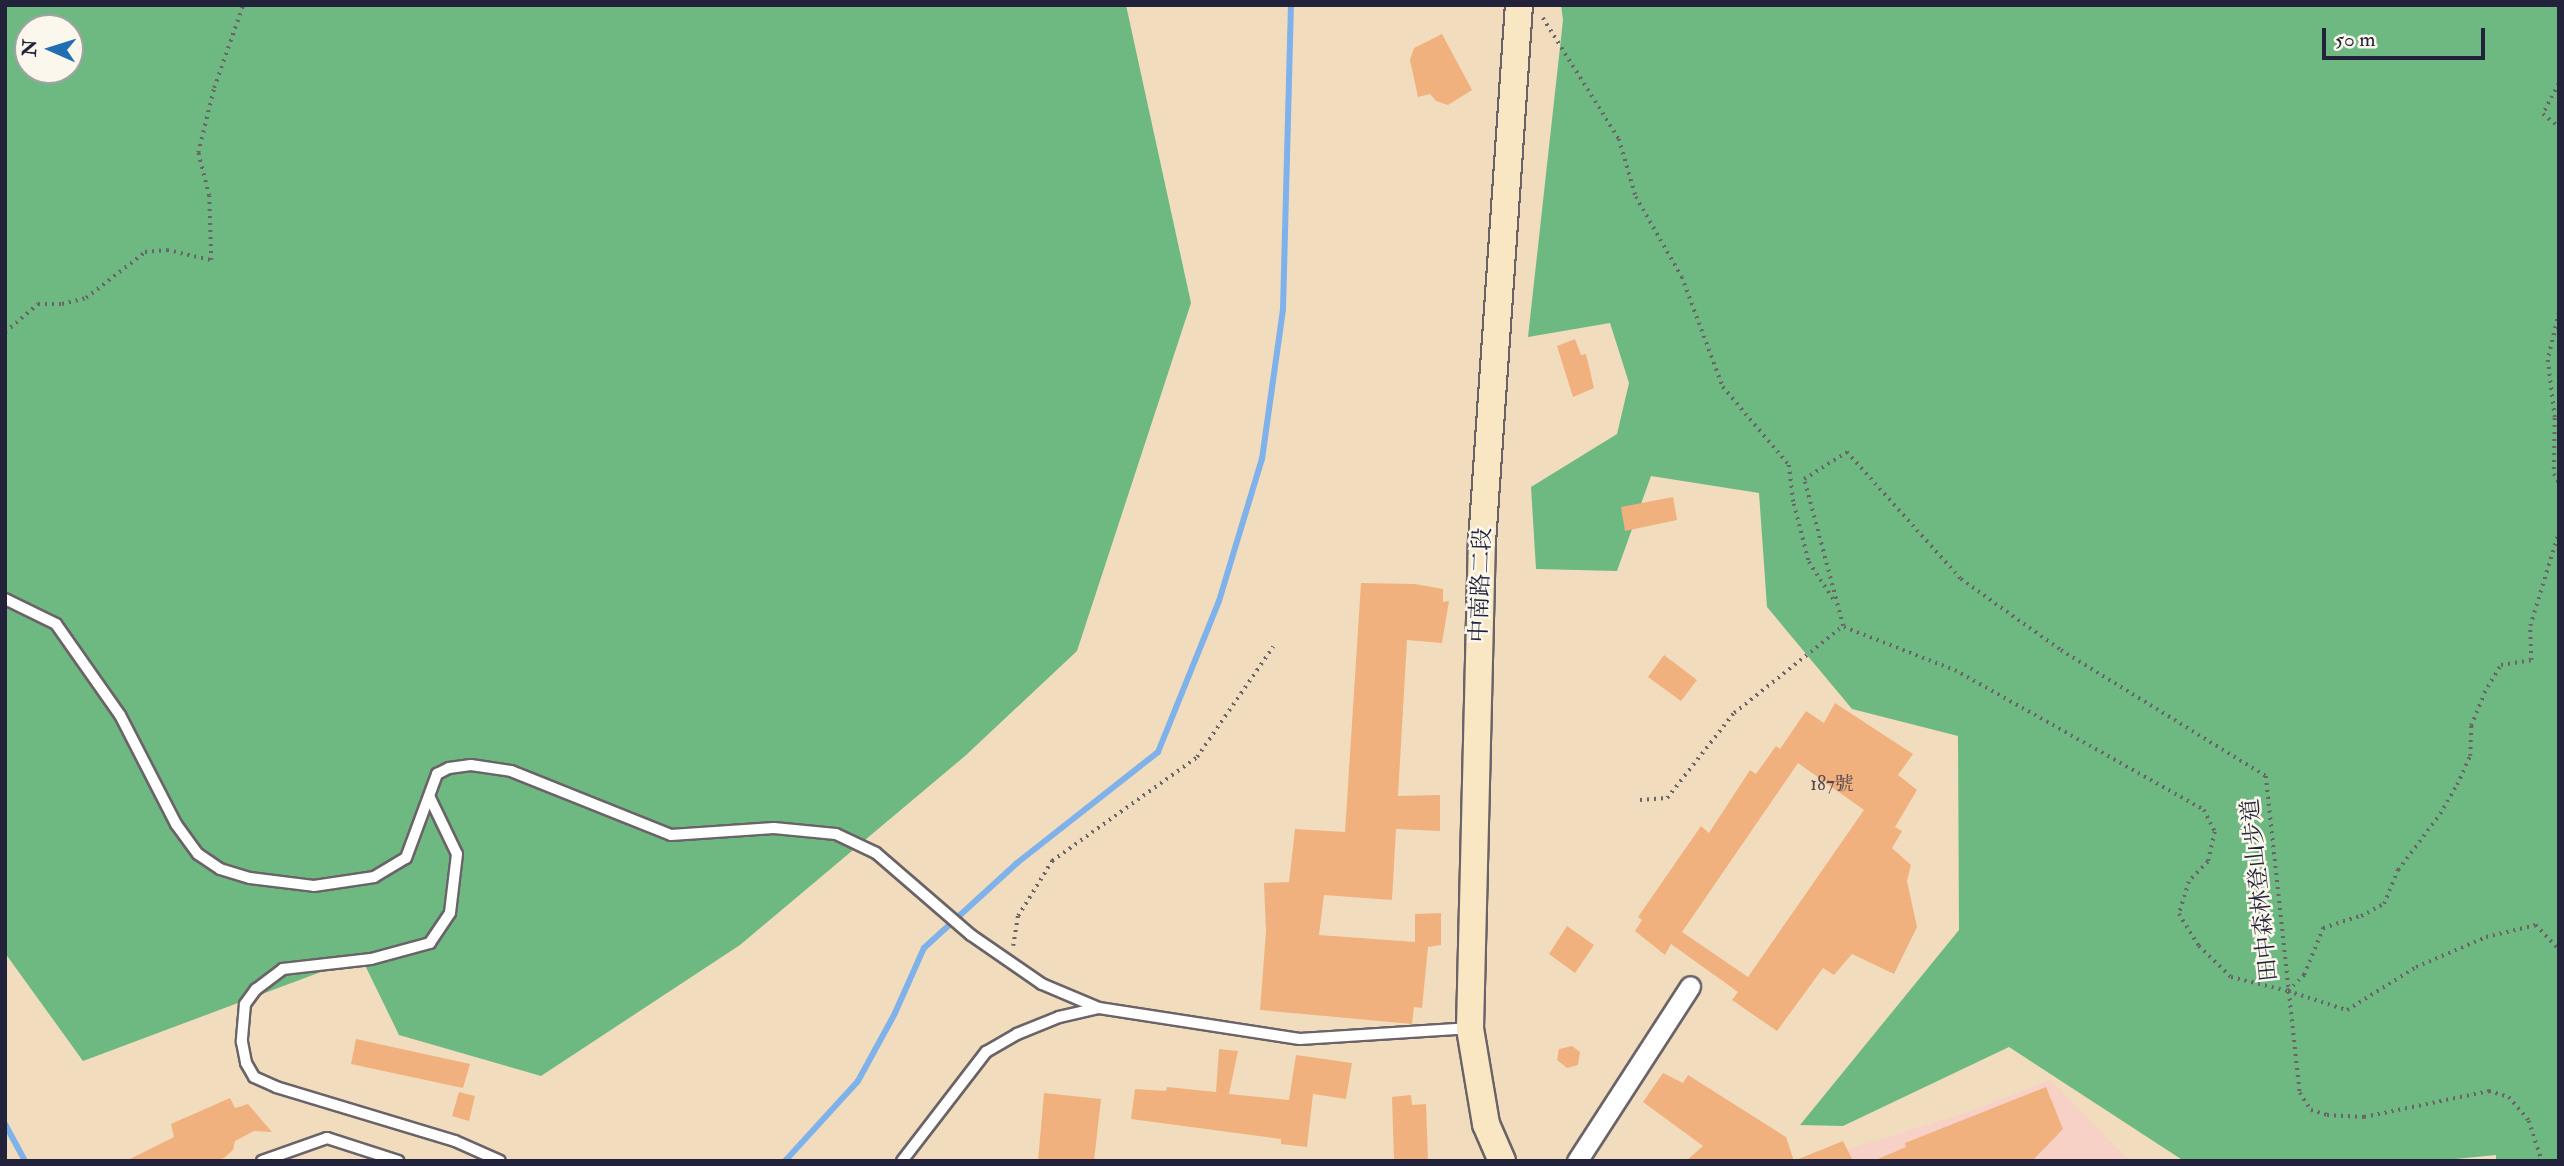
<!DOCTYPE html>
<html>
<head>
<meta charset="utf-8">
<style>
	body { margin:0 }
	#map { position:relative; width:2564px; height:1166px; overflow:hidden; background:#f1ddbd; font-family:"IM FELL Double Pica","Noto Serif TC",serif }
	div>[style] { position:absolute }
	.built>* { inset:0; background:#f7d1c6 }
	.forest>* { inset:0; background:#6eb982 }
	.stream>* { height:6px; margin:-3px; padding:0 3px; transform-origin:3px; border-radius:3px; background:#7fb1eb }
	.building>* { inset:0; background:#f0b17f }
	.path>* { height:3.5px; margin-top:-1.75px; transform-origin:0; background:repeating-linear-gradient(90deg,#6a6368 0 2px,transparent 0 7px) }
	.roads { filter:drop-shadow(2px 0 #6a6368) drop-shadow(-2px 0 #6a6368) drop-shadow(0 2px #6a6368) drop-shadow(0 -2px #6a6368) }
	.lane>* { height:10px; margin:-5px; padding:0 5px; transform-origin:5px; border-radius:5px; background:#fff }
	.street>* { height:19px; margin:-9.5px; padding:0 9.5px; transform-origin:9.5px; border-radius:9.5px; background:#fff }
	.secondary>* { height:26px; margin:-13px; padding:0 13px; transform-origin:13px; border-radius:13px; background:#f9e7c3 }
	span { translate:-50% -50%; white-space:nowrap; text-align:center; line-height:1.15; -webkit-text-stroke:5px #fbf7ec; paint-order:stroke }
	.number-label { font-size:19px; color:#56464c }
	.number-label span { -webkit-text-stroke-width:0 }
	.street-label { font-size:23px; color:#22223b }
	.frame { position:absolute; inset:0; border:7px solid #22223b; pointer-events:none }
	.north { position:absolute; left:14px; top:14px; width:70px; height:70px; box-sizing:border-box; background:#fbf7ec; border:2px solid #a4a2a5; border-radius:50%; rotate:273deg; font-size:19px; font-weight:700; line-height:28px; text-align:center; color:#22223b }
	.north::after { content:''; display:block; margin:auto; width:24px; height:32px; background:#1f6fb2; clip-path:polygon(50% 0,100% 100%,50% 72%,0 100%) }
	.scale { position:absolute; left:2322px; top:28px; width:163px; height:32px; box-sizing:border-box; border:4px solid #22223b; border-top:0; padding-left:9px; font-size:21px; line-height:24px; white-space:nowrap; color:#22223b; -webkit-text-stroke:5px #fbf7ec; paint-order:stroke }
</style>
</head>
<body>
<div id="map">
	<div class="built">
		<div style="clip-path:polygon(2050px 1080px,2130px 1161px,1811px 1161px,1968px 1112px)"></div>
	</div>
	<div class="forest">
		<div style="clip-path:polygon(evenodd,5px 5px,1126px 5px,1191px 303px,1077px 651px,965px 756px,740px 945px,541px 1076px,399px 1035px,361px 957px,83px 1061px,5px 953px,5px 5px,28px 28px,70px 28px,70px 70px,28px 70px,28px 28px)"></div>
		<div style="clip-path:polygon(1561px 5px,2559px 5px,2559px 1161px,2496px 1161px,2496px 1155px,2435px 1161px,2184px 1161px,2009px 1047px,1843px 1126px,1800px 1125px,1959px 930px,1958px 736px,1852px 709px,1767px 607px,1759px 493px,1651px 476px,1617px 571px,1536px 569px,1531px 487px,1617px 434px,1629px 383px,1610px 323px,1528px 337px,1563px 20px)"></div>
	</div>
	<div class="stream">
		<div style="left:5px;top:1124px;width:42px;rotate:61.6deg"></div>
		<div style="left:785px;top:1161px;width:108px;rotate:-47.6deg"></div>
		<div style="left:858px;top:1081px;width:77px;rotate:-61.4deg"></div>
		<div style="left:895px;top:1013px;width:71px;rotate:-66deg"></div>
		<div style="left:924px;top:948px;width:126px;rotate:-42.4deg"></div>
		<div style="left:1017px;top:863px;width:179px;rotate:-38.2deg"></div>
		<div style="left:1158px;top:752px;width:163px;rotate:-68deg"></div>
		<div style="left:1219px;top:601px;width:148px;rotate:-73.2deg"></div>
		<div style="left:1262px;top:459px;width:151px;rotate:-82deg"></div>
		<div style="left:1283px;top:309px;width:304px;rotate:-88.5deg"></div>
	</div>
	<div class="building">
		<div style="clip-path:polygon(1442px 34px,1472px 90px,1448px 105px,1436px 101px,1430px 94px,1418px 97px,1410px 60px,1414px 48px)"></div>
		<div style="clip-path:polygon(1575px 339px,1581px 355px,1586px 354px,1594px 388px,1573px 397px,1557px 346px)"></div>
		<div style="clip-path:polygon(1673px 497px,1677px 520px,1625px 531px,1621px 507px)"></div>
		<div style="clip-path:polygon(1361px 583px,1415px 584px,1443px 589px,1443px 602px,1449px 601px,1442px 643px,1407px 640px,1398px 796px,1440px 795px,1440px 831px,1396px 829px,1392px 900px,1324px 895px,1319px 935px,1415px 942px,1415px 914px,1441px 913px,1441px 945px,1428px 947px,1422px 1008px,1414px 1007px,1412px 1024px,1260px 1010px,1266px 931px,1264px 883px,1289px 882px,1295px 829px,1345px 832px)"></div>
		<div style="clip-path:polygon(1664px 655px,1697px 680px,1681px 701px,1648px 677px)"></div>
		<div style="clip-path:polygon(evenodd,1835px 703px,1913px 754px,1898px 775px,1917px 790px,1895px 827px,1902px 831px,1892px 848px,1911px 865px,1907px 881px,1917px 927px,1894px 974px,1852px 954px,1834px 975px,1823px 968px,1777px 1031px,1732px 1000px,1738px 992px,1671px 944px,1665px 955px,1635px 931px,1642px 920px,1638px 917px,1701px 826px,1709px 833px,1750px 770px,1756px 774px,1776px 746px,1780px 749px,1806px 711px,1824px 723px,1835px 703px,1798px 763px,1864px 810px,1748px 977px,1682px 932px,1798px 763px)"></div>
		<div style="clip-path:polygon(1567px 926px,1594px 945px,1575px 973px,1549px 954px)"></div>
		<div style="clip-path:polygon(356px 1039px,470px 1064px,463px 1088px,351px 1064px)"></div>
		<div style="clip-path:polygon(1572px 1046px,1580px 1052px,1578px 1065px,1567px 1068px,1557px 1060px,1559px 1049px)"></div>
		<div style="clip-path:polygon(1219px 1049px,1238px 1051px,1229px 1094px,1289px 1100px,1296px 1055px,1352px 1063px,1346px 1099px,1313px 1094px,1307px 1147px,1281px 1144px,1281px 1139px,1131px 1119px,1135px 1089px,1166px 1091px,1167px 1087px,1216px 1092px)"></div>
		<div style="clip-path:polygon(1663px 1073px,1683px 1083px,1688px 1075px,1786px 1137px,1794px 1161px,1686px 1161px,1703px 1146px,1643px 1102px)"></div>
		<div style="clip-path:polygon(2046px 1087px,2063px 1129px,2032px 1161px,1873px 1161px,1906px 1147px,1905px 1143px)"></div>
		<div style="clip-path:polygon(459px 1092px,475px 1096px,469px 1121px,452px 1116px)"></div>
		<div style="clip-path:polygon(1044px 1093px,1101px 1099px,1094px 1161px,1038px 1161px)"></div>
		<div style="clip-path:polygon(1411px 1095px,1412px 1105px,1426px 1104px,1428px 1161px,1394px 1161px,1392px 1097px)"></div>
		<div style="clip-path:polygon(230px 1098px,235px 1108px,248px 1104px,272px 1132px,254px 1131px,235px 1141px,233px 1150px,224px 1158px,214px 1161px,126px 1161px,174px 1137px,171px 1124px)"></div>
		<div style="clip-path:polygon(1843px 1141px,1853px 1161px,1796px 1161px,1796px 1160px)"></div>
	</div>
	<div class="path">
		<div style="left:1543px;top:18px;width:143px;rotate:57.9deg"></div>
		<div style="left:1619px;top:139px;width:60px;rotate:73.7deg"></div>
		<div style="left:1636px;top:197px;width:92px;rotate:60.1deg"></div>
		<div style="left:1682px;top:277px;width:117px;rotate:69.6deg"></div>
		<div style="left:1723px;top:387px;width:102px;rotate:49.8deg"></div>
		<div style="left:1789px;top:465px;width:39px;rotate:83deg"></div>
		<div style="left:1794px;top:504px;width:60px;rotate:75.5deg"></div>
		<div style="left:1809px;top:562px;width:45px;rotate:56.7deg"></div>
		<div style="left:2559px;top:84px;width:34px;rotate:118deg"></div>
		<div style="left:2543px;top:114px;width:21px;rotate:39deg"></div>
		<div style="left:2559px;top:313px;width:48px;rotate:103.2deg"></div>
		<div style="left:2548px;top:360px;width:58px;rotate:83.1deg"></div>
		<div style="left:2555px;top:418px;width:56px;rotate:91deg"></div>
		<div style="left:2554px;top:474px;width:10px;rotate:61deg"></div>
		<div style="left:5px;top:332px;width:43px;rotate:-40.3deg"></div>
		<div style="left:38px;top:304px;width:24px"></div>
		<div style="left:62px;top:304px;width:25px;rotate:-14deg"></div>
		<div style="left:86px;top:298px;width:75px;rotate:-37.9deg"></div>
		<div style="left:145px;top:252px;width:22px;rotate:-5deg"></div>
		<div style="left:167px;top:250px;width:45px;rotate:12.8deg"></div>
		<div style="left:211px;top:260px;width:64px;rotate:-91.8deg"></div>
		<div style="left:209px;top:196px;width:44px;rotate:-104.3deg"></div>
		<div style="left:198px;top:153px;width:67px;rotate:-76.2deg"></div>
		<div style="left:214px;top:88px;width:88px;rotate:-70.7deg"></div>
		<div style="left:1844px;top:627px;width:119px;rotate:21.2deg"></div>
		<div style="left:1955px;top:670px;width:286px;rotate:29.3deg"></div>
		<div style="left:2204px;top:810px;width:25px;rotate:63deg"></div>
		<div style="left:2215px;top:832px;width:31px;rotate:103deg"></div>
		<div style="left:2208px;top:862px;width:28px;rotate:134deg"></div>
		<div style="left:2189px;top:882px;width:34px;rotate:107deg"></div>
		<div style="left:2179px;top:914px;width:38px;rotate:58deg"></div>
		<div style="left:2199px;top:946px;width:45px;rotate:44.1deg"></div>
		<div style="left:2231px;top:977px;width:59px;rotate:13.8deg"></div>
		<div style="left:2288px;top:991px;width:62px;rotate:17.9deg"></div>
		<div style="left:2347px;top:1010px;width:81px;rotate:-31.9deg"></div>
		<div style="left:2416px;top:967px;width:76px;rotate:-23.2deg"></div>
		<div style="left:2486px;top:937px;width:51px;rotate:-13.5deg"></div>
		<div style="left:2536px;top:925px;width:34px;rotate:47deg"></div>
		<div style="left:1640px;top:800px;width:27px;rotate:-4deg"></div>
		<div style="left:1667px;top:798px;width:108px;rotate:-51.8deg"></div>
		<div style="left:1734px;top:713px;width:139px;rotate:-38.6deg"></div>
		<div style="left:1843px;top:626px;width:152px;rotate:-104.9deg"></div>
		<div style="left:1804px;top:479px;width:51px;rotate:-32.1deg"></div>
		<div style="left:1847px;top:452px;width:171px;rotate:48.1deg"></div>
		<div style="left:1961px;top:579px;width:123px;rotate:35.4deg"></div>
		<div style="left:2061px;top:650px;width:241px;rotate:31.6deg"></div>
		<div style="left:2266px;top:776px;width:319px;rotate:83.9deg"></div>
		<div style="left:2300px;top:1093px;width:20px;rotate:57deg"></div>
		<div style="left:2311px;top:1110px;width:17px;rotate:17deg"></div>
		<div style="left:2327px;top:1115px;width:37px;rotate:3deg"></div>
		<div style="left:2364px;top:1117px;width:128px;rotate:-11.7deg"></div>
		<div style="left:2489px;top:1091px;width:21px;rotate:17deg"></div>
		<div style="left:2509px;top:1097px;width:31px;rotate:50deg"></div>
		<div style="left:2529px;top:1121px;width:42px;rotate:72deg"></div>
		<div style="left:1013px;top:946px;width:30px;rotate:-81deg"></div>
		<div style="left:1018px;top:916px;width:65px;rotate:-58.3deg"></div>
		<div style="left:1052px;top:861px;width:178px;rotate:-35.6deg"></div>
		<div style="left:1197px;top:757px;width:134px;rotate:-55.4deg"></div>
		<div style="left:2288px;top:991px;width:23px;rotate:-45deg"></div>
		<div style="left:2304px;top:975px;width:51px;rotate:-68deg"></div>
		<div style="left:2323px;top:928px;width:40px;rotate:-18deg"></div>
		<div style="left:2361px;top:916px;width:26px;rotate:-28deg"></div>
		<div style="left:2384px;top:904px;width:37px;rotate:-68deg"></div>
		<div style="left:2398px;top:870px;width:70px;rotate:-53.1deg"></div>
		<div style="left:2440px;top:814px;width:34px;rotate:-60deg"></div>
		<div style="left:2457px;top:785px;width:32px;rotate:-66deg"></div>
		<div style="left:2470px;top:756px;width:30px;rotate:-88deg"></div>
		<div style="left:2471px;top:726px;width:35px;rotate:-68deg"></div>
		<div style="left:2484px;top:693px;width:33px;rotate:-59deg"></div>
		<div style="left:2501px;top:665px;width:30px;rotate:-9deg"></div>
		<div style="left:2531px;top:660px;width:34px;rotate:-92deg"></div>
		<div style="left:2530px;top:626px;width:99px;rotate:-73deg"></div>
	</div>
	<div class="roads">
		<div class="lane">
			<div style="left:5px;top:599px;width:57px;rotate:26.1deg"></div>
			<div style="left:56px;top:624px;width:111px;rotate:54.9deg"></div>
			<div style="left:120px;top:715px;width:123px;rotate:62.8deg"></div>
			<div style="left:176px;top:824px;width:37px;rotate:54deg"></div>
			<div style="left:198px;top:854px;width:27px;rotate:34deg"></div>
			<div style="left:220px;top:869px;width:31px;rotate:17deg"></div>
			<div style="left:250px;top:878px;width:64px;rotate:7.1deg"></div>
			<div style="left:314px;top:886px;width:61px;rotate:-8.5deg"></div>
			<div style="left:374px;top:877px;width:37px;rotate:-31deg"></div>
			<div style="left:406px;top:858px;width:90px;rotate:-69.7deg"></div>
			<div style="left:437px;top:774px;width:13px;rotate:-27deg"></div>
			<div style="left:449px;top:768px;width:22px;rotate:-8deg"></div>
			<div style="left:471px;top:765px;width:40px;rotate:8.5deg"></div>
			<div style="left:511px;top:771px;width:172px;rotate:21.8deg"></div>
			<div style="left:671px;top:835px;width:103px;rotate:-3.9deg"></div>
			<div style="left:774px;top:828px;width:62px;rotate:5.5deg"></div>
			<div style="left:836px;top:834px;width:44px;rotate:25.4deg"></div>
			<div style="left:876px;top:853px;width:125px;rotate:40.8deg"></div>
			<div style="left:971px;top:935px;width:86px;rotate:34.6deg"></div>
			<div style="left:1042px;top:984px;width:62px;rotate:22.8deg"></div>
			<div style="left:1099px;top:1008px;width:203px;rotate:8.8deg"></div>
			<div style="left:1300px;top:1039px;width:168px;rotate:-3.7deg"></div>
			<div style="left:430px;top:798px;width:62px;rotate:64.3deg"></div>
			<div style="left:457px;top:854px;width:59px;rotate:96.8deg"></div>
			<div style="left:450px;top:913px;width:36px;rotate:124deg"></div>
			<div style="left:430px;top:943px;width:61px;rotate:164.8deg"></div>
			<div style="left:371px;top:959px;width:89px;rotate:173.5deg"></div>
			<div style="left:283px;top:969px;width:34px;rotate:143deg"></div>
			<div style="left:256px;top:989px;width:19px;rotate:126deg"></div>
			<div style="left:245px;top:1004px;width:38px;rotate:95deg"></div>
			<div style="left:242px;top:1042px;width:21px;rotate:79deg"></div>
			<div style="left:246px;top:1063px;width:16px;rotate:60deg"></div>
			<div style="left:254px;top:1077px;width:24px;rotate:24deg"></div>
			<div style="left:276px;top:1087px;width:187px;rotate:16.8deg"></div>
			<div style="left:455px;top:1141px;width:49px;rotate:24deg"></div>
			<div style="left:262px;top:1161px;width:69px;rotate:-19.5deg"></div>
			<div style="left:327px;top:1138px;width:75px;rotate:17.9deg"></div>
			<div style="left:902px;top:1161px;width:138px;rotate:-52.4deg"></div>
			<div style="left:986px;top:1052px;width:36px;rotate:-30deg"></div>
			<div style="left:1017px;top:1034px;width:45px;rotate:-22deg"></div>
			<div style="left:1059px;top:1017px;width:41px;rotate:-12.7deg"></div>
		</div>
		<div class="street">
			<div style="left:1577px;top:1161px;width:208px;rotate:-57.1deg"></div>
		</div>
		<div class="secondary">
			<div style="left:1502px;top:1161px;width:40px;rotate:-113.4deg"></div>
			<div style="left:1486px;top:1124px;width:97px;rotate:-99.5deg"></div>
			<div style="left:1470px;top:1028px;width:486px;rotate:-88.6deg"></div>
			<div style="left:1482px;top:542px;width:538px;rotate:-86.06deg"></div>
		</div>
	</div>
	<div class="number-label">
		<span style="left:1832px;top:785px">187號</span>
	</div>
	<div class="street-label">
		<span style="left:1481px;top:585px;rotate:-88deg">中南路二段</span>
		<span style="left:2260px;top:890px;rotate:-96deg">田中森林登山步道</span>
	</div>
	<div class="frame"></div>
	<div class="north">N</div>
	<div class="scale">50 m</div>
</div>
</body>
</html>
